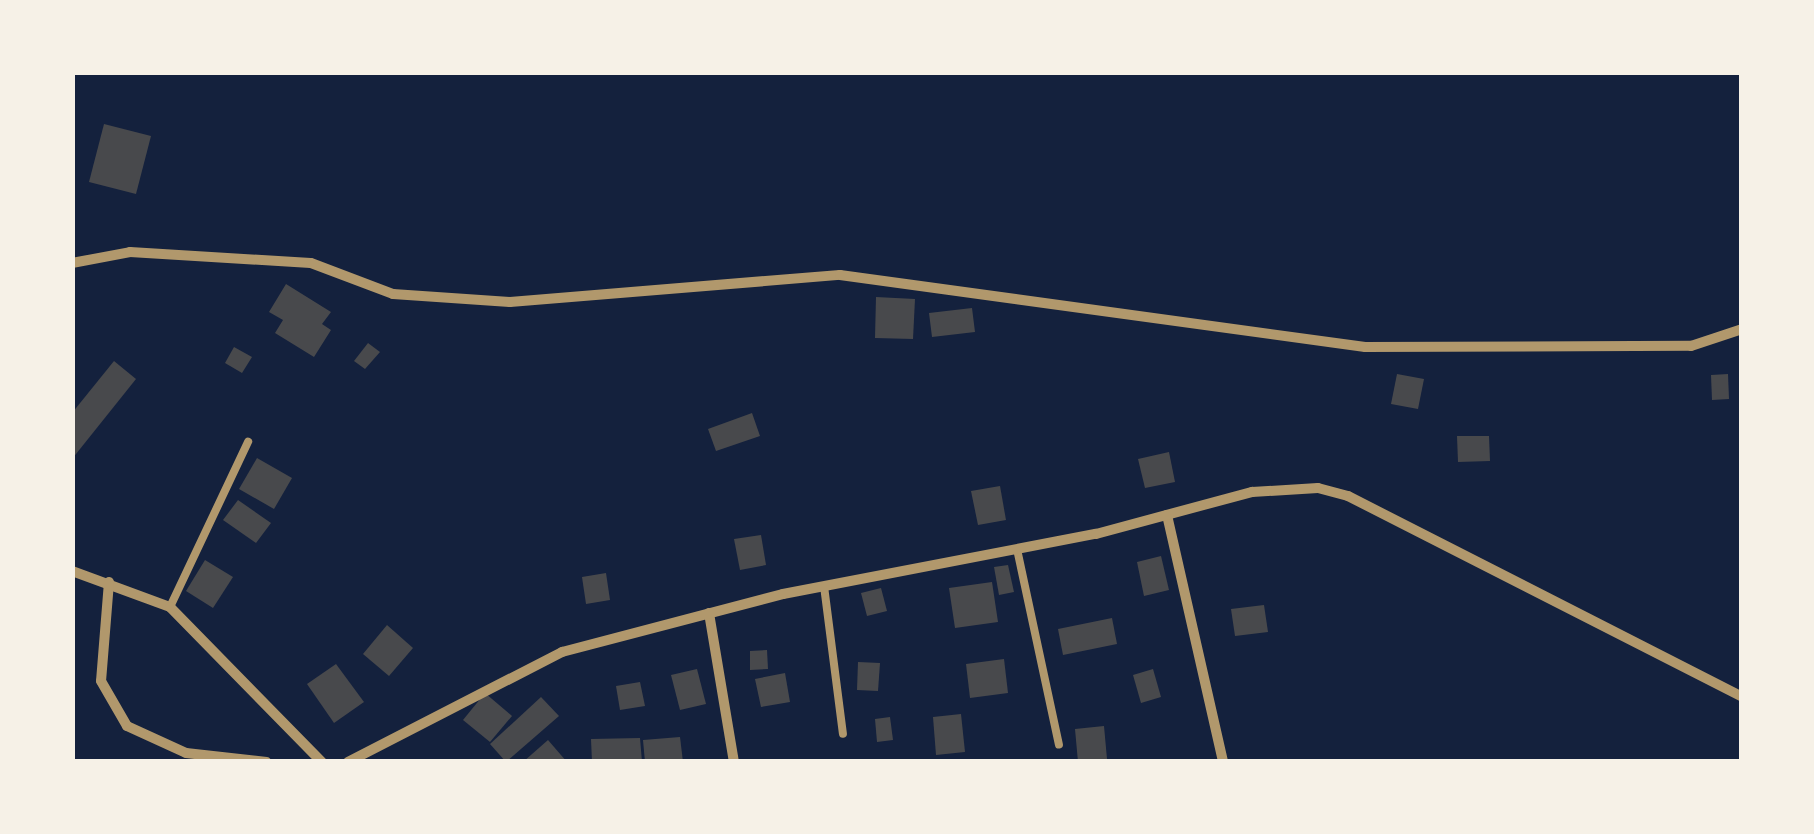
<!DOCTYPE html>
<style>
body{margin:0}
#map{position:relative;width:1814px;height:834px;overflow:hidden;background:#14213d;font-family:Rubik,sans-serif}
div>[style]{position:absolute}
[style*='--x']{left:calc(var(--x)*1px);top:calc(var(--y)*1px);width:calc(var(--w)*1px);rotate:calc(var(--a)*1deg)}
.building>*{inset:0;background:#48494c}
.service>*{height:8px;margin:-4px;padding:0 4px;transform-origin:4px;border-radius:4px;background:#b1986c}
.minor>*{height:10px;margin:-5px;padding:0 5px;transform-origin:5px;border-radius:5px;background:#b1986c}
span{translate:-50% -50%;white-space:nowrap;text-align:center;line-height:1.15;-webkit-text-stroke:10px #f6f1e7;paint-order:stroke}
.frame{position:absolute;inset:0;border:75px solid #f6f1e7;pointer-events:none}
</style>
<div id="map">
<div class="building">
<div style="clip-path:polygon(104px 124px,151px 136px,136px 194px,89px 182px)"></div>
<div style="clip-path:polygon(286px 284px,331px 312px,322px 324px,331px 330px,314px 357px,275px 333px,283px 320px,269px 312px)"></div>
<div style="clip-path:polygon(876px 297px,915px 299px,913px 339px,875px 338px)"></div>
<div style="clip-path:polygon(972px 308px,975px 332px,932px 337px,929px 313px)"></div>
<div style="clip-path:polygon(368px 343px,380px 352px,365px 369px,354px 361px)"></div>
<div style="clip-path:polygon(234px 347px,252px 357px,242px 373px,225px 363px)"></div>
<div style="clip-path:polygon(114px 361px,136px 379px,72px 459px,72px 413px)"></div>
<div style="clip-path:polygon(1397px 374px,1424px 379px,1418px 409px,1391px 404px)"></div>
<div style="clip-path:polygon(1728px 374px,1729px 399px,1712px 400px,1711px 375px)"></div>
<div style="clip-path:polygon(752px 413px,760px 436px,716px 451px,708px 429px)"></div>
<div style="clip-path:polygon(1457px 436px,1489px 436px,1490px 461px,1458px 462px)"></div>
<div style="clip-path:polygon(1169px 452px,1175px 482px,1145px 488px,1138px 459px)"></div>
<div style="clip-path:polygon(257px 458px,292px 478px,274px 509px,239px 489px)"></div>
<div style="clip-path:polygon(1000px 486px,1006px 520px,978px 525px,971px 491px)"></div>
<div style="clip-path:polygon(238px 500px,271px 523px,256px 543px,223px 520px)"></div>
<div style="clip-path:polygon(761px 535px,766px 565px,740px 570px,734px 539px)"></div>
<div style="clip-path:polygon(1161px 556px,1169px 590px,1144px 596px,1137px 562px)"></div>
<div style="clip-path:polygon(205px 560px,233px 577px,213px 608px,186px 591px)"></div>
<div style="clip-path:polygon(1008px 565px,1014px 592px,999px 595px,994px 567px)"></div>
<div style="clip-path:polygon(606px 573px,610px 600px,586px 604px,582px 577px)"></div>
<div style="clip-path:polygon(992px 582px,998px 622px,955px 628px,949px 588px)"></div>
<div style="clip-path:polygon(881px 588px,887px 611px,867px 616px,861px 593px)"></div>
<div style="clip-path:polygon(1264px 605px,1268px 632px,1235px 636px,1231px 609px)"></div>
<div style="clip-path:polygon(1112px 618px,1117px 644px,1063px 655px,1058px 629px)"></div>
<div style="clip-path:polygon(387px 625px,413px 648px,389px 676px,363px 654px)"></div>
<div style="clip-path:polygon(767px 650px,768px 669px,750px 670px,750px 651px)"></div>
<div style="clip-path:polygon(1004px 659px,1008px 693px,970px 698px,966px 664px)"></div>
<div style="clip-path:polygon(858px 662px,880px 663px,878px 691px,857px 690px)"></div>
<div style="clip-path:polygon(336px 664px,364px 702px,334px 723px,307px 684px)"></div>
<div style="clip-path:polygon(697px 669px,706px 704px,680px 710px,671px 675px)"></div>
<div style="clip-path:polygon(1153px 669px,1161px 697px,1141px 703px,1133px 675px)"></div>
<div style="clip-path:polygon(785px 673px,790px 702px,761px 707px,755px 679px)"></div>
<div style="clip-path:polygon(640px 682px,645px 706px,620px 710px,616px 686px)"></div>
<div style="clip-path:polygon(485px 693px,512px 716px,490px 742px,463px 720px)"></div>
<div style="clip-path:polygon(541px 697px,559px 716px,506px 762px,490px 744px)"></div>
<div style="clip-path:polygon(961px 714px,965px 752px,936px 755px,933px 717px)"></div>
<div style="clip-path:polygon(890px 717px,893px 740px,877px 742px,875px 719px)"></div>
<div style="clip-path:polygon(1104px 726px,1107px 759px,1078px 762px,1075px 729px)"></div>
<div style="clip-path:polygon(680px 737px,683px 762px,645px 762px,643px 740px)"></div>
<div style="clip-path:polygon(640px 738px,642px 762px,592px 762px,591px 739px)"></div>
<div style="clip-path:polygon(548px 740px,567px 762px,523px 762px)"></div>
</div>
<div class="service">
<div style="--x:1017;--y:549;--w:200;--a:77.9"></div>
<div style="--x:824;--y:586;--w:149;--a:82.7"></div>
<div style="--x:170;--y:607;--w:183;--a:-64.7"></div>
</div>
<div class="minor">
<div style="--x:72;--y:263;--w:59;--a:-10.7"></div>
<div style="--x:130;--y:252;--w:181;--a:3.5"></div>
<div style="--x:311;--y:263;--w:88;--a:20.7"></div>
<div style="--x:393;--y:294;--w:117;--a:3.9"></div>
<div style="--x:510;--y:302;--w:331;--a:-4.7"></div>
<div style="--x:840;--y:275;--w:530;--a:7.81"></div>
<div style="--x:1365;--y:347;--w:326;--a:-0.2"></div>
<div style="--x:1691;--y:346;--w:54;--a:-18.4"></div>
<div style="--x:1167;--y:515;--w:253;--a:77.2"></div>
<div style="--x:72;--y:571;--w:104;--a:20.2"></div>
<div style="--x:170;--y:607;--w:217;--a:45.6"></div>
<div style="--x:109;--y:582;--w:99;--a:94.6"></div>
<div style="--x:101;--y:681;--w:52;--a:60"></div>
<div style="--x:127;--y:726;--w:65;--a:24.6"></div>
<div style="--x:186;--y:753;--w:81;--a:6.4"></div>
<div style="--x:709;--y:613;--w:151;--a:80.5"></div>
<div style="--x:348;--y:762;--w:241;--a:-27.2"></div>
<div style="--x:562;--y:652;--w:228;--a:-14.7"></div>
<div style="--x:783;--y:594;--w:319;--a:-10.9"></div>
<div style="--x:1096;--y:534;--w:162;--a:-15.1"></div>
<div style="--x:1252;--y:492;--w:66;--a:-3.5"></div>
<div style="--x:1318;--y:488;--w:31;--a:15"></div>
<div style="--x:1348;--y:496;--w:442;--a:27"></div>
</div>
<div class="frame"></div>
</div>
